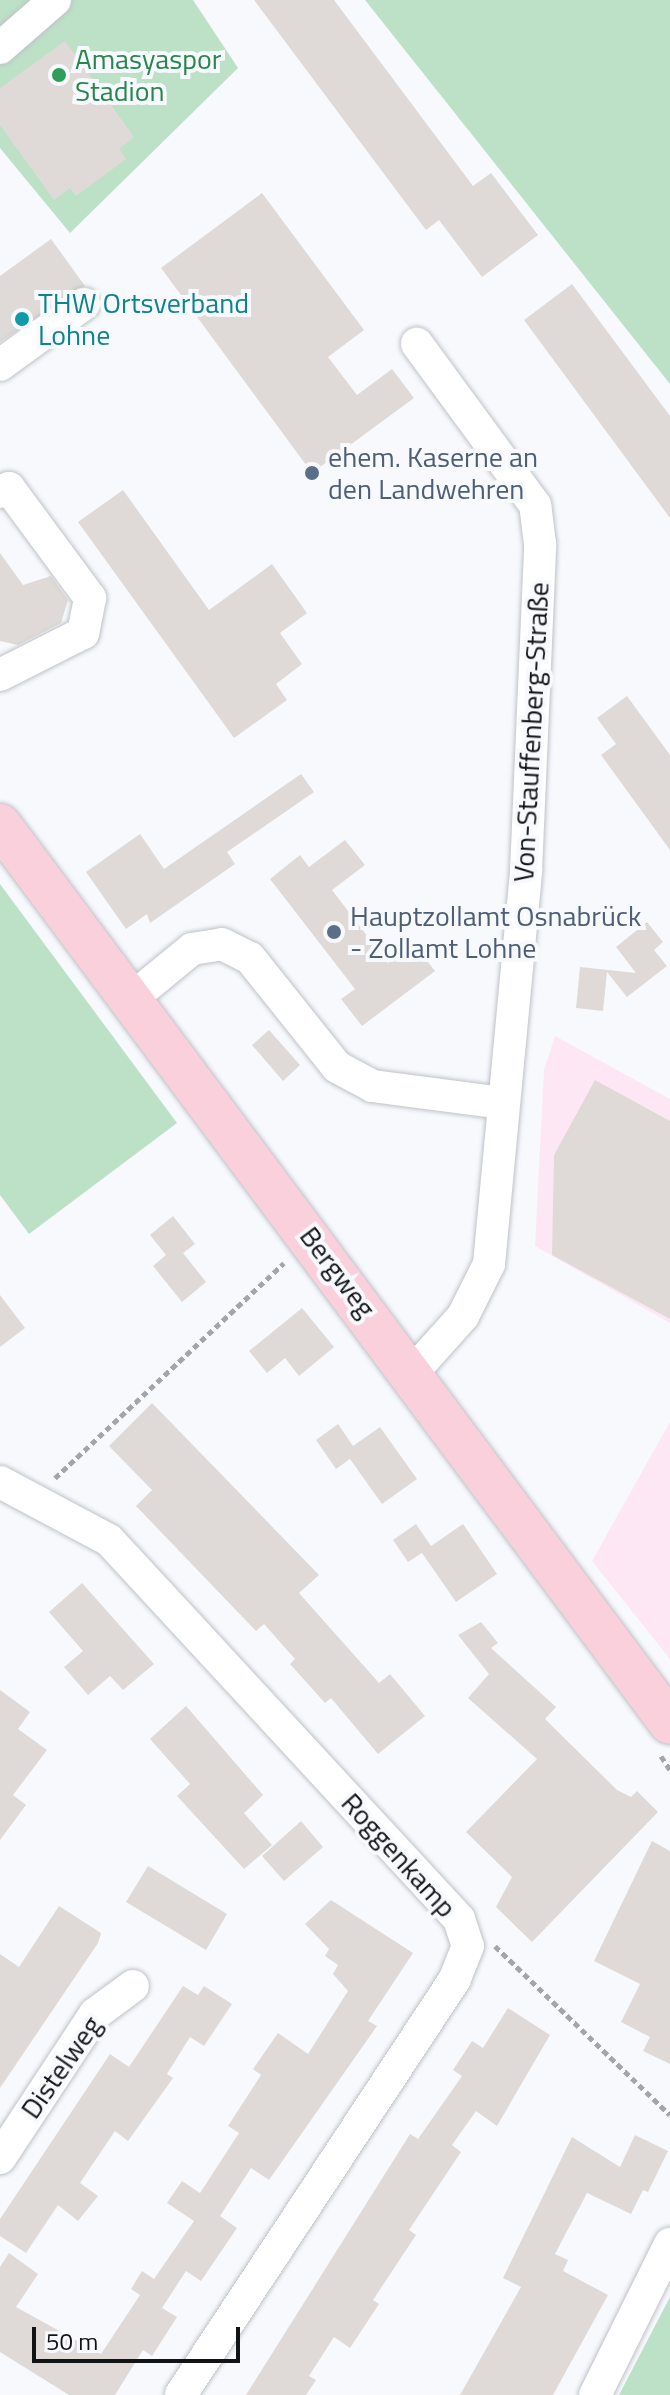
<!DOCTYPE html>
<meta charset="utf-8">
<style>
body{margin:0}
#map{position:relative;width:670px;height:2395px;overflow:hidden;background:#f7f9fd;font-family:"Titillium Web",sans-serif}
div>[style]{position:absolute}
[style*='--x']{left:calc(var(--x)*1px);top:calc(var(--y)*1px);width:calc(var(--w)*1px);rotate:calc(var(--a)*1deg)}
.commercial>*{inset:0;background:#fee7f4}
.green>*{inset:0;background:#bde1c7}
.building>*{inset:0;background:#dfdad7}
.path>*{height:5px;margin-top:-2.5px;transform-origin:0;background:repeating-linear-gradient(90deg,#a3a5a8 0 6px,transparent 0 10px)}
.roads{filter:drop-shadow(0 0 2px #bfc2c6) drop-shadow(0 0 2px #bfc2c6)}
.minor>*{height:32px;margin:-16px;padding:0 16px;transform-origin:16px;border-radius:16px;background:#fff}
.major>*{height:42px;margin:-21px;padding:0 21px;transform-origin:21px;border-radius:21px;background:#fad0dd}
.dots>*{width:22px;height:22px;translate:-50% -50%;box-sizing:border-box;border:4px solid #f7f9fd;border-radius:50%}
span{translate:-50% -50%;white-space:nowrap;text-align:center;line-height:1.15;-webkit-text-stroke:8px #f7f9fd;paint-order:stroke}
.leisure-label{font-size:28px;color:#27864d}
.left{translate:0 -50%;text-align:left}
.culture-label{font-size:28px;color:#0d838f}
.service-label{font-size:28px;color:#4e5e75}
.street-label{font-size:28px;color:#121314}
.scale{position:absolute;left:32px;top:2327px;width:208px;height:36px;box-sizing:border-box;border:4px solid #121314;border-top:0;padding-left:10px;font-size:24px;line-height:28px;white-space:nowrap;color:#121314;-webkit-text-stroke:6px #f7f9fd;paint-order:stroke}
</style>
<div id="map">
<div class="commercial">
<div style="clip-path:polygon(555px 1036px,670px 1099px,670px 1323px,535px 1246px,544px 1070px)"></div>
<div style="clip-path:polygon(670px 1422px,670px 1659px,592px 1561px)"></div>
</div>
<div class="green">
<div style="clip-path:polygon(0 0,193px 0,238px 68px,70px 233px,0 148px)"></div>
<div style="clip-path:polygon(365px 0,670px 0,670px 384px)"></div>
<div style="clip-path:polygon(0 884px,177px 1123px,29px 1234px,0 1195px)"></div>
<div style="clip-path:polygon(670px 2297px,670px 2395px,619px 2395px)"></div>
</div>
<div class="building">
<div style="clip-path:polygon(254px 0,334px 0,473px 186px,491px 173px,538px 235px,482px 277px,439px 220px,426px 230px)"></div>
<div style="clip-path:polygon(65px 41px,134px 137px,119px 149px,126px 159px,76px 196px,70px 188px,54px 200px,0 125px,0 88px)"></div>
<div style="clip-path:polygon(262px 193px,364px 330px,328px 357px,357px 395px,392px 369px,414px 398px,312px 473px,161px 268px)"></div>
<div style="clip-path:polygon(51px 239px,85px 286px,0 342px,0 276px)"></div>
<div style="clip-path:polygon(572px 284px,670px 416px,670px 518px,524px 320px)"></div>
<div style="clip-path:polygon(123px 490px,209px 610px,272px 564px,307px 613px,280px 633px,302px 664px,276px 684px,287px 700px,234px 738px,78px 522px)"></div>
<div style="clip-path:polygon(0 553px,23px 585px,51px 576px,68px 600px,61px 623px,18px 645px,0 641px)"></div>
<div style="clip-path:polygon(627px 696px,670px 755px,670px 850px,601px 755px,616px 744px,597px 718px)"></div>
<div style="clip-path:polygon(301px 774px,314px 792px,227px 852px,235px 864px,150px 923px,147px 914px,126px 929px,86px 872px,140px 834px,164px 869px)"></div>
<div style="clip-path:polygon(345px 840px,365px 865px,332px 890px,388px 963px,413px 943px,435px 971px,362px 1026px,341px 999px,355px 989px,270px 879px,300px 855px,309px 867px)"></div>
<div style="clip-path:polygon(647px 922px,663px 942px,654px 950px,667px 966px,627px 997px,607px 972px,603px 1011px,576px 1008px,580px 967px,636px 973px,616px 947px)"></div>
<div style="clip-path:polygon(269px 1030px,300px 1065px,283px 1081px,252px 1045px)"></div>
<div style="clip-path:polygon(595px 1080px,670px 1121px,670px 1319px,552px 1255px,554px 1155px)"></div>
<div style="clip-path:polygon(173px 1216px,195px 1244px,183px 1253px,206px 1282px,182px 1302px,153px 1266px,166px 1255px,150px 1235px)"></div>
<div style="clip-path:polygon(0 1295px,25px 1328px,0 1347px)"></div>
<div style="clip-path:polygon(302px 1308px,334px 1347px,299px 1376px,285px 1358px,267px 1373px,249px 1351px)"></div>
<div style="clip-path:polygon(152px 1403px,319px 1575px,299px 1593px,379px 1683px,390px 1674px,425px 1716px,378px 1754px,331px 1698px,325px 1703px,290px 1664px,295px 1659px,264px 1624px,256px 1631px,136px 1506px,152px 1490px,109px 1446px)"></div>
<div style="clip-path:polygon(338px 1424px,353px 1446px,380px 1427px,417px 1479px,382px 1504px,350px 1459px,336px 1469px,316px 1440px)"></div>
<div style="clip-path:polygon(416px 1524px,431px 1546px,463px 1524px,497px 1574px,456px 1602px,422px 1553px,408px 1562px,393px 1540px)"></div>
<div style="clip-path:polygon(82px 1583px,154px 1664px,123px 1690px,110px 1676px,88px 1695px,64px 1667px,83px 1651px,49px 1612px)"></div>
<div style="clip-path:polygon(481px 1622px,498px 1643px,491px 1648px,556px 1707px,545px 1719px,617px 1790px,631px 1797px,637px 1791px,658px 1812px,532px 1942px,496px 1907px,512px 1877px,466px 1832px,537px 1759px,468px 1698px,489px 1674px,458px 1635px)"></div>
<div style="clip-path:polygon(0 1690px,30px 1712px,18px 1729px,47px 1750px,13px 1795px,26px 1805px,0 1840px)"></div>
<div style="clip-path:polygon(186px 1706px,263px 1795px,244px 1813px,272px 1845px,244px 1869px,177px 1796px,190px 1784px,150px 1739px)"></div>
<div style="clip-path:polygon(301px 1821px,323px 1847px,284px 1881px,262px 1856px)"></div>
<div style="clip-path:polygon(652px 1841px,670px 1851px,670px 2064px,643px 2051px,650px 2037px,621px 2022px,640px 1984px,594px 1961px)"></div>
<div style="clip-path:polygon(148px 1866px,227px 1914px,206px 1950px,126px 1902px)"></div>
<div style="clip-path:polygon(331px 1900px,413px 1953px,368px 2021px,377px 2026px,269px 2180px,251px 2168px,220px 2216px,237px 2228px,201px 2281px,186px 2271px,162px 2308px,177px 2317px,152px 2356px,143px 2350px,115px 2395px,69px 2395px,0 2352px,0 2267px,9px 2253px,38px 2274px,16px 2307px,101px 2354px,140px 2295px,131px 2289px,142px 2271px,154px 2279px,194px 2221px,167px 2203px,182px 2181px,200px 2193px,239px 2133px,228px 2126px,261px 2075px,253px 2069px,278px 2033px,308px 2054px,348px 1991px,333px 1974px,338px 1965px,325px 1956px,329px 1949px,305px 1924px)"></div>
<div style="clip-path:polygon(59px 1906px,101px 1933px,98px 1943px,0 2088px,0 1954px,19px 1967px)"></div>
<div style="clip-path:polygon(183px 1986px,198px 1995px,204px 1986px,232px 2004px,204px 2046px,190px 2037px,167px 2074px,173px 2078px,128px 2141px,115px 2131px,80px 2183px,98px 2196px,78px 2221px,58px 2205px,26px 2253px,0 2236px,0 2219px,110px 2054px,129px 2067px)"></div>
<div style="clip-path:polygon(508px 2008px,550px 2035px,497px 2126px,476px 2111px,452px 2145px,461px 2152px,409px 2230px,416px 2235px,373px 2300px,379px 2304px,350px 2348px,334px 2337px,309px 2376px,316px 2380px,306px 2395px,246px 2395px,410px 2134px,418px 2139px,462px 2076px,453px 2070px,472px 2041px,483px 2048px)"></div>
<div style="clip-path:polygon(635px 2135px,668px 2151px,648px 2192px,643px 2190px,631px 2214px,587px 2193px,555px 2254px,568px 2260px,563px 2271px,608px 2295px,553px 2395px,460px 2395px,521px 2287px,503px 2278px,572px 2137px,620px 2167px)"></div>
</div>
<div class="path">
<div style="--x:55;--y:1478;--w:314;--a:-43.2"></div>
<div style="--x:661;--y:1756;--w:17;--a:57"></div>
<div style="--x:495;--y:1946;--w:243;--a:44"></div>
</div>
<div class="roads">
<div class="minor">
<div style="--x:0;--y:48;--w:73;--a:-41.1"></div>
<div style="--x:0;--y:365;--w:104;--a:-36"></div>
<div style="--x:0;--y:492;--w:10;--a:-24"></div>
<div style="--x:9;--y:488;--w:137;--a:53.6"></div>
<div style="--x:90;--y:598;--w:36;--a:101"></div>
<div style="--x:83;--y:633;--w:93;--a:153.2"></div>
<div style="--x:131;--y:999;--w:79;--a:-39.3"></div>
<div style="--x:192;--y:949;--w:30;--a:-9"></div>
<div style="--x:222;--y:944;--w:31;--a:27"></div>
<div style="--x:250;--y:958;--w:139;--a:51.4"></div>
<div style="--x:337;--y:1067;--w:40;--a:28"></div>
<div style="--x:372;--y:1086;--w:132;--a:7.4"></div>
<div style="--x:413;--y:1372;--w:75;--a:-48.2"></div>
<div style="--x:463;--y:1316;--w:58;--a:-63.4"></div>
<div style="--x:489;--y:1264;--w:395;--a:-84.6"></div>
<div style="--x:526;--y:871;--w:327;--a:-87.5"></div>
<div style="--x:540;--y:544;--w:39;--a:-97"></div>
<div style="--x:535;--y:505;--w:200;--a:-126.2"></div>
<div style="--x:0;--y:1482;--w:123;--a:28"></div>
<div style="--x:109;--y:1540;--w:516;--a:47.28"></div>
<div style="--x:459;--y:1919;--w:28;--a:72"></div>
<div style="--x:468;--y:1946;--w:35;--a:112"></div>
<div style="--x:455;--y:1979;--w:498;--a:123.4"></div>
<div style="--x:0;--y:2158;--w:173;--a:-56.6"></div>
<div style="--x:95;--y:2014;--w:47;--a:-36.4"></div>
<div style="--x:595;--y:2395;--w:169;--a:-63.6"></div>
</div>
<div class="major">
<div style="--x:0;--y:825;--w:1120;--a:53.27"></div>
</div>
</div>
<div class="dots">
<div style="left:59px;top:75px;background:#2e9e5b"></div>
<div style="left:22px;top:319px;background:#0f9aa8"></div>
<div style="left:312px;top:473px;background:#5c6f8a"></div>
<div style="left:334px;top:932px;background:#5c6f8a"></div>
</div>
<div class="leisure-label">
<span class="left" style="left:75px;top:75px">Amasyaspor<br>Stadion</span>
</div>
<div class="culture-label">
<span class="left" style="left:38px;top:319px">THW Ortsverband<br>Lohne</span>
</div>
<div class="service-label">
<span class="left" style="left:328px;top:473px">ehem. Kaserne an<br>den Landwehren</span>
<span class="left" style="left:350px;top:932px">Hauptzollamt Osnabrück<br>- Zollamt Lohne</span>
</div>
<div class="street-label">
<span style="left:531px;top:732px;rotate:-87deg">Von-Stauffenberg-Straße</span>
<span style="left:338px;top:1272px;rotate:53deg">Bergweg</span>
<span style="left:399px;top:1855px;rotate:48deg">Roggenkamp</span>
<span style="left:61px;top:2067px;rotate:-55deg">Distelweg</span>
</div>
<div class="scale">50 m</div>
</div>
